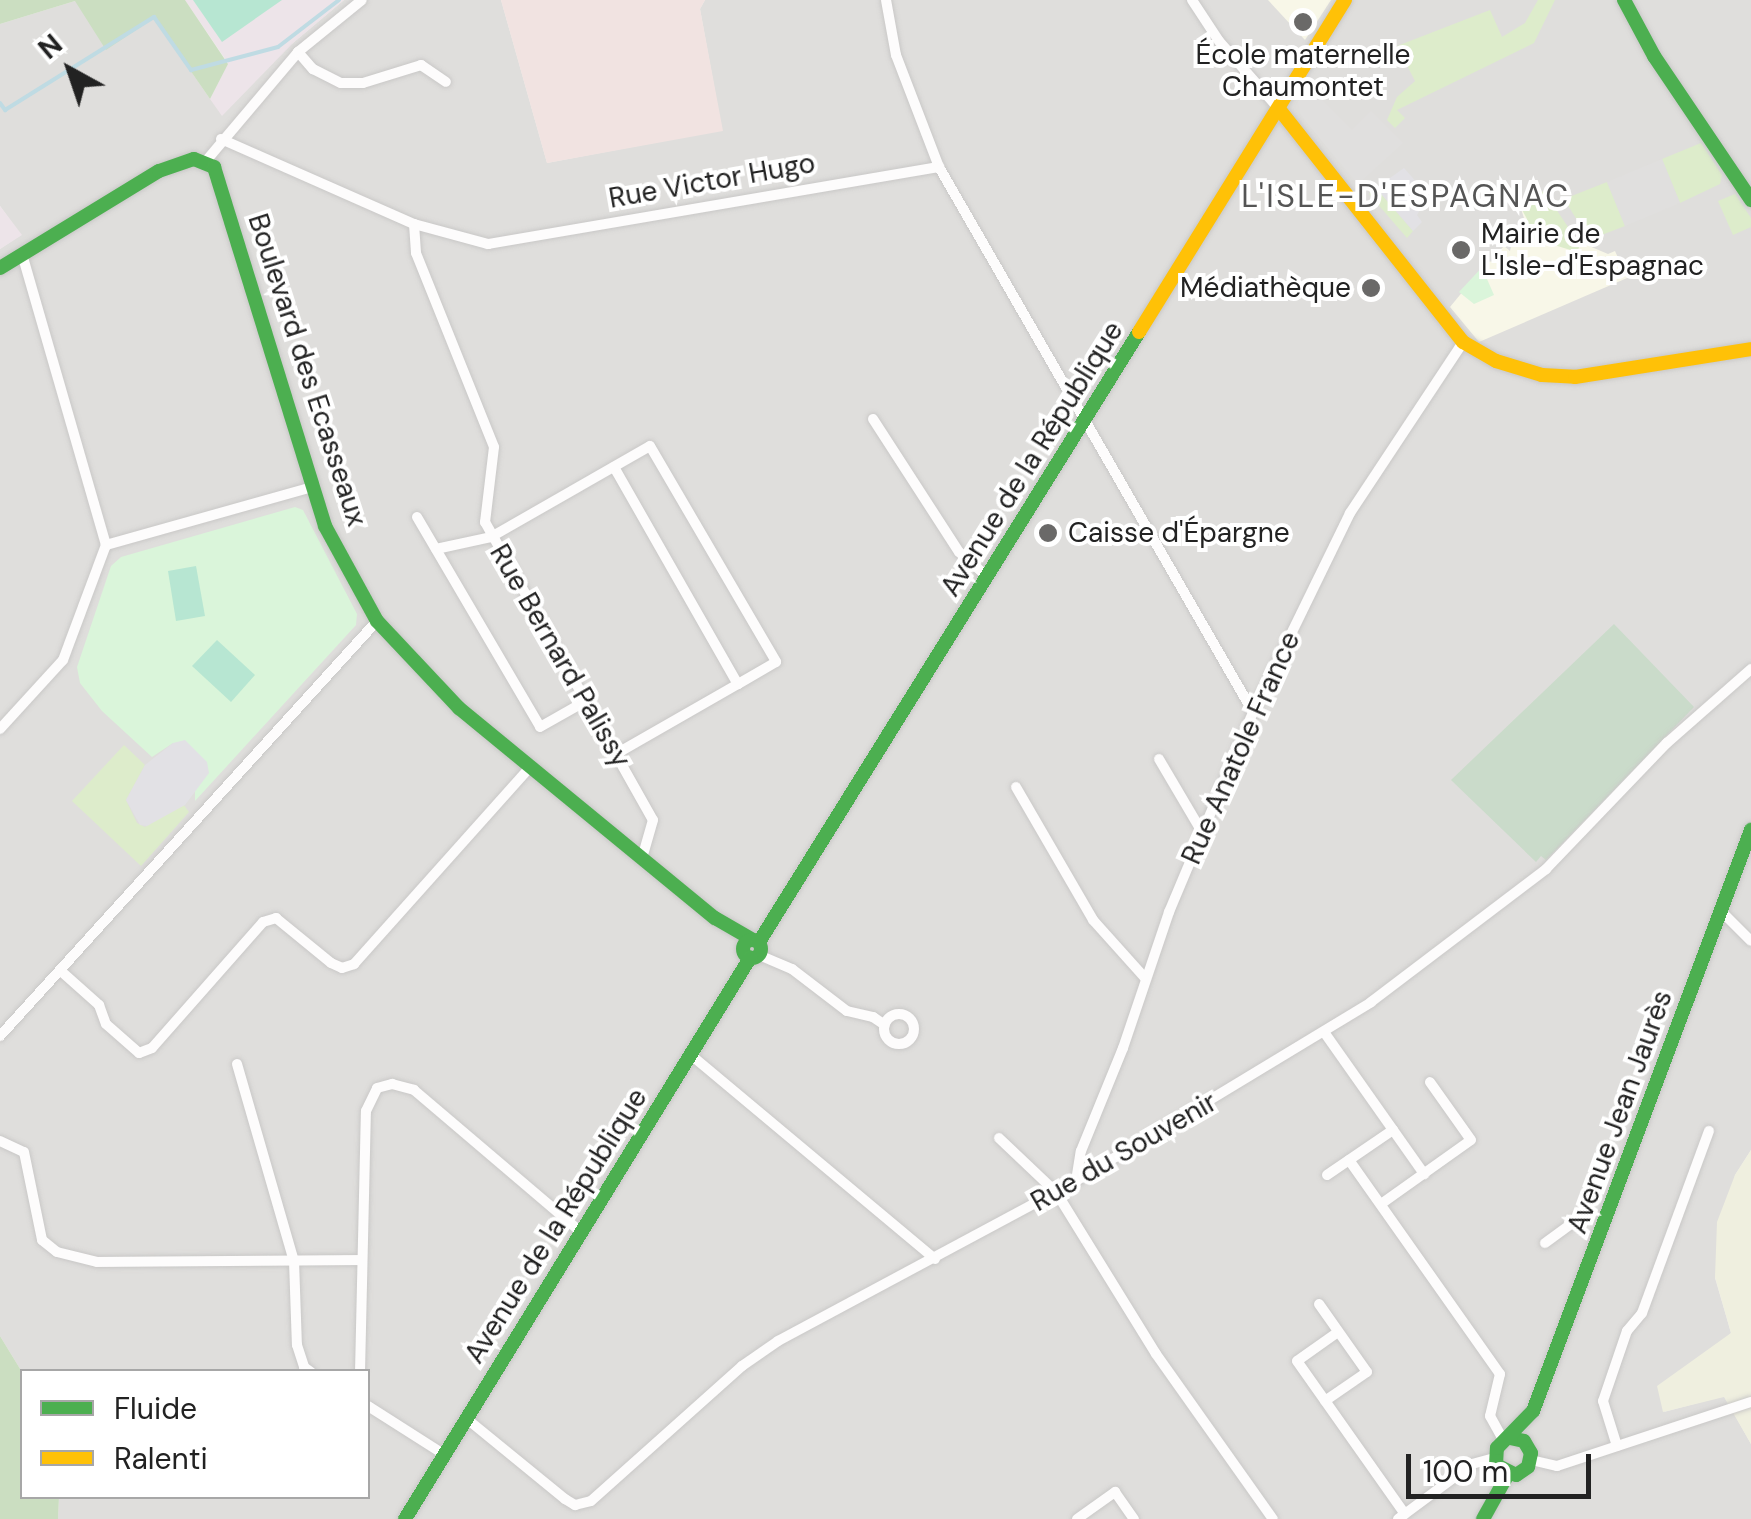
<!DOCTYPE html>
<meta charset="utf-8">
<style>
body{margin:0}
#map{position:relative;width:1751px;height:1519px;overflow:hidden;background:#f0eeeb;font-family:"DM Sans",sans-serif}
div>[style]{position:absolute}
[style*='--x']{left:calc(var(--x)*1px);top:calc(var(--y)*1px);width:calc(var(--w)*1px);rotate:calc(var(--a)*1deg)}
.residential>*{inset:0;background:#dfdedc}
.commercial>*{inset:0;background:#f1e3e1}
.industrial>*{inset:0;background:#ede4e9}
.education>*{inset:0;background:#f8f7e8}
.farmland>*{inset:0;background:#efefdf}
.grass>*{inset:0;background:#ddeccb}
.forest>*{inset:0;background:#cbdec1}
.cemetery>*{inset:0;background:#cadbca}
.park>*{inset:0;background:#daf5da}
.pitch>*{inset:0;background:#b7e6d2}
.parking>*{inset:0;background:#e0dfde}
.plaza>*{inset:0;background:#e2e1e5}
.stream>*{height:4px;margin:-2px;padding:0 2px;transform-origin:2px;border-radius:2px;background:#bfdbe3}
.roads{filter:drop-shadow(0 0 2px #c9c8c7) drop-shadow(0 0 2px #c9c8c7)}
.street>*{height:10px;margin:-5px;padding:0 5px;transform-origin:5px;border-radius:5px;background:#fdfcfc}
.street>.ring{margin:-5px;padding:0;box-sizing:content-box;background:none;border:10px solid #fdfcfc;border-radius:50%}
.fast>*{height:14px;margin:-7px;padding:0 7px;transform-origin:7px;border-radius:7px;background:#4caf50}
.fast>.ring{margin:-7px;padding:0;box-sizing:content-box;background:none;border:14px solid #4caf50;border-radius:50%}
.slow>*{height:14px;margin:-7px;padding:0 7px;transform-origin:7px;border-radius:7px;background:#ffc107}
.dots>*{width:28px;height:28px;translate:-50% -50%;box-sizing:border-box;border:5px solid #fff;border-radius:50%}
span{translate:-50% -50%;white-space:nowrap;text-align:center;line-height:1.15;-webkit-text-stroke:8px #fff;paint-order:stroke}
.poi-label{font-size:28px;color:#222}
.left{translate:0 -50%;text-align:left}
.right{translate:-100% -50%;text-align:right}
.street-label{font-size:28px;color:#222}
.quarter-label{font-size:32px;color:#555;letter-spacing:2.5px}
.legend{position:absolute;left:20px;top:1369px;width:350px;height:130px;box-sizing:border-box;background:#fff;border:2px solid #a7a7a7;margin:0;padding:12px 18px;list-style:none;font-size:30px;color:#222}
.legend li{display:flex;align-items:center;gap:20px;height:50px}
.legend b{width:50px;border:2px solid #a7a7a7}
.north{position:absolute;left:20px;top:20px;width:100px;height:100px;-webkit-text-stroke:8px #fff;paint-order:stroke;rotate:320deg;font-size:28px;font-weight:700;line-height:40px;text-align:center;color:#222}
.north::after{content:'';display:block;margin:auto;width:35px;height:45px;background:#222;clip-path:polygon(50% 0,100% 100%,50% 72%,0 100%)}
.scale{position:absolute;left:1406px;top:1454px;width:185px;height:45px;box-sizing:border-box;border:5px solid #222;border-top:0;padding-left:12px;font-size:30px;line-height:35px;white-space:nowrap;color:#222;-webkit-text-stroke:8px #fff;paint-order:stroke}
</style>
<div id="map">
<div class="residential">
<div style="clip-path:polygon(344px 0,501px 0,547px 163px,722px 130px,700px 9px,705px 0,1751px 0,1751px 1150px,1735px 1175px,1715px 1278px,1731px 1333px,1664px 1412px,1724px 1396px,1751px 1444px,1751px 1519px,58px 1519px,59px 1497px,368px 1496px,368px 1372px,22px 1372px,0 1336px,0 249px,21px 235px,0 206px,0 24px,75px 1px,154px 17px,210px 99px,293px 43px)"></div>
</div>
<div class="commercial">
<div style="clip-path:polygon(501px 0,705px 0,700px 9px,723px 131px,547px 163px)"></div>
</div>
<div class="industrial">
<div style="clip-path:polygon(185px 0,344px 0,293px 43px,222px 116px,210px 99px,228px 63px)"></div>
<div style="clip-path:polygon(0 206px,22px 235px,0 249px)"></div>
</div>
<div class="education">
<div style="clip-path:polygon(1268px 0,1331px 0,1305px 40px)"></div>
<div style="clip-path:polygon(1544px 191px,1575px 240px,1608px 254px,1615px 251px,1625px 273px,1632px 270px,1634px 275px,1479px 342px,1450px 307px,1487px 262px,1495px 261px,1493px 258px,1504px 246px,1510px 251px,1513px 238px,1526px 224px,1520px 206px)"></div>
</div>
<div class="farmland">
<div style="clip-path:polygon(1751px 1150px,1751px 1444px,1724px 1397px,1663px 1412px,1657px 1386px,1731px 1333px,1715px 1277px,1717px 1222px,1735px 1175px)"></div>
</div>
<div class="grass">
<div style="clip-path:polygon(1538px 0,1555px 0,1534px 43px,1397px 110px,1405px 118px,1395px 128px,1387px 120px,1397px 97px,1415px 81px,1397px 46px,1490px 10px,1502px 37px,1525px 23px)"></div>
<div style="clip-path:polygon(1701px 143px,1722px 175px,1720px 184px,1680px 203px,1662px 159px)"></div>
<div style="clip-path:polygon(1607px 182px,1625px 226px,1599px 236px,1585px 233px,1564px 199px)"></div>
<div style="clip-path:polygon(1376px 188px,1413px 231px,1407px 238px,1369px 194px)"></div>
<div style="clip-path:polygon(1544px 191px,1580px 245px,1577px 252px,1518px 234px,1527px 219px,1520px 206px)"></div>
<div style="clip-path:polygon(1735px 194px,1751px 218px,1751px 227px,1733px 235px,1718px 201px)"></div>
<div style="clip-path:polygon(124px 745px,145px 765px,126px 800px,137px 823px,145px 827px,183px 804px,189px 812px,141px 866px,72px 801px)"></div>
</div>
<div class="forest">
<div style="clip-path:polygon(0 0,185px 0,228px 64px,210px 99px,154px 18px,106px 50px,75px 1px,0 24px)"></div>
<div style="clip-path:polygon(0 1336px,22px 1372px,22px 1496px,59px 1497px,58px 1519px,0 1519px)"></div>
</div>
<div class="cemetery">
<div style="clip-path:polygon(1614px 624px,1694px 707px,1546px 860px,1541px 856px,1536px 862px,1451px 780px)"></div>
</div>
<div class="park">
<div style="clip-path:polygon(1487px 262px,1487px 279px,1494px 295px,1474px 304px,1459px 292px)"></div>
<div style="clip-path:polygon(295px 507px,303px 510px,357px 614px,356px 625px,195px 801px,195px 790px,208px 773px,173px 743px,152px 757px,102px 711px,80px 683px,77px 667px,111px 566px,121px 557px)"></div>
</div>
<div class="pitch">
<div style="clip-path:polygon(193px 0,282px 0,222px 42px)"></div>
<div style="clip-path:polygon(196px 566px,205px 616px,176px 621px,168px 571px)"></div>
<div style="clip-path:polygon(217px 640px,255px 675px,231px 702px,192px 666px)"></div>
</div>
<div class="parking">
<div style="clip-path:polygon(1308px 86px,1352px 130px,1371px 111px,1403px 143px,1358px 184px,1301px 116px,1298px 102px)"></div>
<div style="clip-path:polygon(1662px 159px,1680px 203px,1625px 226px,1607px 182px)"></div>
</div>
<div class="plaza">
<div style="clip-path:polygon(1404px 168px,1426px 193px,1440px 180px,1444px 183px,1424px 203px,1417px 215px,1422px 222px,1413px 231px,1376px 188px)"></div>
<div style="clip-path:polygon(185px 740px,207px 762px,209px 773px,185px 805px,147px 826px,140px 825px,126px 800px,145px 765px,173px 743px)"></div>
</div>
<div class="stream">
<div style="--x:0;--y:103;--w:9;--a:54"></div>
<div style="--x:5;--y:110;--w:176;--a:-32"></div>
<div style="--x:154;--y:17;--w:65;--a:55.1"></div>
<div style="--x:191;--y:70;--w:90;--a:-14.8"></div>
<div style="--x:278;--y:47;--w:77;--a:-37.6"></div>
</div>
<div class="roads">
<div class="street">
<div style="--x:886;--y:0;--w:56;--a:79.7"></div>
<div style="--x:896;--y:55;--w:120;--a:69"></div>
<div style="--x:1192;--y:0;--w:49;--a:56.6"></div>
<div style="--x:1219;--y:41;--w:91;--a:48.6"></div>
<div style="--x:298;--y:52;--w:23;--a:49"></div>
<div style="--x:313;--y:69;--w:31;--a:27"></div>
<div style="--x:341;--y:83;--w:22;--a:0"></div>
<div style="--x:363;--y:83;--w:61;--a:-17.2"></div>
<div style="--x:421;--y:65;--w:30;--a:34"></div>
<div style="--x:221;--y:139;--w:211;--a:23.8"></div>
<div style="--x:414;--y:224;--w:77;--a:15.1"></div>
<div style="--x:488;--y:244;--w:458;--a:-9.7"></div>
<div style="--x:939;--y:167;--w:629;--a:60.05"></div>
<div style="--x:206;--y:161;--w:143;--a:-49.8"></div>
<div style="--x:298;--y:52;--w:82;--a:-39.1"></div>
<div style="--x:414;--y:224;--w:29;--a:86"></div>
<div style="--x:416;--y:253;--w:209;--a:68.1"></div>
<div style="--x:494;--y:447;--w:76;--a:96.8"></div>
<div style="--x:485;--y:522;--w:342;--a:60.6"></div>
<div style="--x:653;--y:820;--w:40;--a:106"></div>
<div style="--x:22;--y:254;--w:303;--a:73.9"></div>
<div style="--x:873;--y:419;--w:158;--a:57.1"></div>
<div style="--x:959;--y:552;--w:38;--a:41"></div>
<div style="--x:614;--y:467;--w:250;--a:60.3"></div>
<div style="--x:738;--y:684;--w:141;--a:150.2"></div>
<div style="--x:417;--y:517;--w:243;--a:59.6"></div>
<div style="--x:540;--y:727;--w:53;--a:-29.5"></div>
<div style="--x:436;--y:549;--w:56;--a:-12.3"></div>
<div style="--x:491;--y:537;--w:183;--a:-29.8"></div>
<div style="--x:650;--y:446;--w:250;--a:59.7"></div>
<div style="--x:776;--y:662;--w:44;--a:149.9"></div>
<div style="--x:0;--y:729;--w:93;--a:-47.6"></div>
<div style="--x:63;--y:660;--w:123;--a:-69.5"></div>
<div style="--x:106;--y:545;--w:214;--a:-15.7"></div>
<div style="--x:1159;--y:759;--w:85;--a:59.5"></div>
<div style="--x:1016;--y:787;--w:154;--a:59.9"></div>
<div style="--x:1093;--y:920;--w:78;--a:48.1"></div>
<div style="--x:1721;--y:911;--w:42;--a:45"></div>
<div style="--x:759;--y:955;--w:36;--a:23"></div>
<div style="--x:792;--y:969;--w:69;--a:37.4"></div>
<div style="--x:847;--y:1011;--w:27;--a:13"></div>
<div style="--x:873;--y:1017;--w:14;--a:34"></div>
<div style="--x:62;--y:972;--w:50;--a:41.7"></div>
<div style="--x:99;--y:1005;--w:20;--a:70"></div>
<div style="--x:106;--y:1024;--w:44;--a:41.3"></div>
<div style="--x:139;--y:1053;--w:14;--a:-21"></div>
<div style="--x:152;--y:1048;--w:168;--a:-48.6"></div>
<div style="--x:263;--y:922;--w:14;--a:-17"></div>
<div style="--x:276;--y:918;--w:71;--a:39.3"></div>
<div style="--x:331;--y:963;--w:12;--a:24"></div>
<div style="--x:342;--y:968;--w:13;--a:-18"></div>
<div style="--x:354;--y:964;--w:263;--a:-48.2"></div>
<div class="ring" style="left:884px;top:1014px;width:20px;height:20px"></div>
<div style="--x:1324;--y:1032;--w:174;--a:54.8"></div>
<div style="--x:0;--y:1036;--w:561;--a:-47.75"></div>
<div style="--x:691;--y:1055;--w:318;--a:39.9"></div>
<div style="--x:237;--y:1064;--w:205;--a:73.9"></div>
<div style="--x:294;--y:1261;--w:84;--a:88"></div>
<div style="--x:297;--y:1345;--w:23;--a:72"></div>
<div style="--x:304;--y:1367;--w:9;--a:36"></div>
<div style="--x:999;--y:1138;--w:79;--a:43.5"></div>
<div style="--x:1056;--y:1192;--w:190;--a:58.3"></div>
<div style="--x:1156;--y:1354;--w:202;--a:54.7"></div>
<div style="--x:0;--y:1141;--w:26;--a:25"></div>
<div style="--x:24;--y:1152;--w:90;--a:78.4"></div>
<div style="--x:42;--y:1240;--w:19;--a:39"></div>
<div style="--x:57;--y:1252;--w:41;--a:14"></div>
<div style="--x:97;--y:1262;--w:264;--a:-0.4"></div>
<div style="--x:1349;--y:1160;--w:262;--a:54.8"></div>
<div style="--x:1500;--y:1374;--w:43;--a:103.4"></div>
<div style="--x:1490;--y:1416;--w:29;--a:61"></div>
<div style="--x:1327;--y:1175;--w:80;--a:-34.3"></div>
<div style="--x:1076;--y:1181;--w:30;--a:-81"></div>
<div style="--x:1081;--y:1151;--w:111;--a:-67.8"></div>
<div style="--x:1123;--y:1048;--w:144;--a:-71.3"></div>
<div style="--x:1169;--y:912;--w:217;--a:-67.2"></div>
<div style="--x:1253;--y:712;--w:221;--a:-64"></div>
<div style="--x:1350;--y:513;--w:205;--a:-56.5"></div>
<div style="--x:1381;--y:1204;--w:110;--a:-35.4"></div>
<div style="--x:1471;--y:1140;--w:71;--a:-125.3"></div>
<div style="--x:1545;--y:1243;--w:51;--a:-36.2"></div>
<div style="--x:1319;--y:1304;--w:83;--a:54.8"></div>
<div style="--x:1367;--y:1372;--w:51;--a:145.4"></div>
<div style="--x:1338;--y:1332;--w:50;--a:144.7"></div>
<div style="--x:1297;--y:1361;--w:187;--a:54.8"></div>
<div style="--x:360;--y:1372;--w:261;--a:-88.7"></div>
<div style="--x:366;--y:1111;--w:25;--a:-64"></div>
<div style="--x:377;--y:1088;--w:16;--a:-15"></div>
<div style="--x:392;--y:1084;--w:23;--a:15"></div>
<div style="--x:414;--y:1090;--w:219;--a:40.4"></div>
<div style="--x:368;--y:1406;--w:91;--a:32.5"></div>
<div style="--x:467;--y:1419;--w:127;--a:39.2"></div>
<div style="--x:565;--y:1499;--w:12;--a:31"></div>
<div style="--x:575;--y:1505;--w:16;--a:-14"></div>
<div style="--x:591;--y:1501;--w:203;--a:-41.8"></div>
<div style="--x:742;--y:1366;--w:44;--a:-34.8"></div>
<div style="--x:778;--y:1341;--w:338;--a:-28.2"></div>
<div style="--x:1076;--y:1181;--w:345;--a:-31.2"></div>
<div style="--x:1371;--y:1002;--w:220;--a:-37.2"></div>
<div style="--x:1546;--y:869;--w:175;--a:-46.2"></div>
<div style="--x:1667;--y:743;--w:112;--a:-41.4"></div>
<div style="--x:1617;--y:1446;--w:47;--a:-107.3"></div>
<div style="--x:1603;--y:1401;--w:74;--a:-71.1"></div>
<div style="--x:1627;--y:1331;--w:23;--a:-50"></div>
<div style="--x:1642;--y:1313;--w:194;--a:-69.8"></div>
<div style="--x:1531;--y:1460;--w:27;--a:13"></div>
<div style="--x:1557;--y:1466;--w:204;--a:-18.3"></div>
<div style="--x:1077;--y:1519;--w:47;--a:-35.4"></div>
<div style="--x:1115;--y:1492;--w:33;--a:55"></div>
<div style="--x:1398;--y:1519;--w:92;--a:-36.6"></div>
<div style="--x:1472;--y:1464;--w:24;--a:-15"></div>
</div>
<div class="fast">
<div style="--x:1624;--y:0;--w:64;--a:61.8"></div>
<div style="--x:1654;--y:56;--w:174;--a:56"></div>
<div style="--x:0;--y:268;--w:186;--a:-31.4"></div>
<div style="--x:159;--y:171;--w:37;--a:-19"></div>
<div style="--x:194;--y:159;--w:22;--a:22"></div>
<div style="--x:214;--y:167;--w:376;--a:72.8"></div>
<div style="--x:325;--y:526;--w:108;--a:61.3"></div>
<div style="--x:377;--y:621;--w:120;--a:46.7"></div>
<div style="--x:459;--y:708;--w:331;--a:39.4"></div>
<div style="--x:715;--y:918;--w:44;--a:30.1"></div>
<div class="ring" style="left:743px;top:940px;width:4px;height:4px"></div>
<div style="--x:759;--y:942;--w:719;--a:-58.08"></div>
<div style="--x:1510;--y:1438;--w:14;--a:12"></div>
<div style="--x:1524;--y:1441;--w:14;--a:60"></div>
<div style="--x:1531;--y:1453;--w:14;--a:102"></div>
<div style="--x:1528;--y:1467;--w:14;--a:146"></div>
<div style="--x:1516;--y:1475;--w:22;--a:-153"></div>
<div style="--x:1496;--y:1465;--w:17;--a:-87"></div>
<div style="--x:1497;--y:1448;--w:52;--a:-45.8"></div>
<div style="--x:1533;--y:1411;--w:621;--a:-69.43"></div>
<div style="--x:405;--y:1519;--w:659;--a:-58.41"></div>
<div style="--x:1483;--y:1519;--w:51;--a:-60.9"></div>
</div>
<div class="slow">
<div style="--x:1279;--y:109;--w:297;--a:51.7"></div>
<div style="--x:1463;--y:342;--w:38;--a:30"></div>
<div style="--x:1496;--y:361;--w:48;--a:16.9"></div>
<div style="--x:1542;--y:375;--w:33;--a:3"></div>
<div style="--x:1575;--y:377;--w:178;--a:-9"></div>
<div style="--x:1139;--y:332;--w:391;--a:-58.2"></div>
</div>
</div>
<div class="dots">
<div style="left:1303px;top:22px;background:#6a6968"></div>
<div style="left:1461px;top:250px;background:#6a6968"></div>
<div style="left:1371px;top:288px;background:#6a6968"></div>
<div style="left:1048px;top:533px;background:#6a6968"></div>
</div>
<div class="poi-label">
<span style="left:1303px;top:71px">École maternelle<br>Chaumontet</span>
<span class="left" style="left:1481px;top:250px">Mairie de<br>L'Isle-d'Espagnac</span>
<span class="right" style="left:1351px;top:288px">Médiathèque</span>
<span class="left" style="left:1068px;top:533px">Caisse d'Épargne</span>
</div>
<div class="street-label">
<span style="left:712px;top:181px;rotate:-10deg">Rue Victor Hugo</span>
<span style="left:307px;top:370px;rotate:72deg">Boulevard des Ecasseaux</span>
<span style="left:1032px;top:459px;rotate:-58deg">Avenue de la République</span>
<span style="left:560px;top:656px;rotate:60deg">Rue Bernard Palissy</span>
<span style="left:1241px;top:748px;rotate:-66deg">Rue Anatole France</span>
<span style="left:1620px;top:1112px;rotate:-70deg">Avenue Jean Jaurès</span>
<span style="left:1124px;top:1152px;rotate:-30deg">Rue du Souvenir</span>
<span style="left:556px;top:1226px;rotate:-58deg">Avenue de la République</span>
</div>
<div class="quarter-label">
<span style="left:1406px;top:196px">L'ISLE-D'ESPAGNAC</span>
</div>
<ul class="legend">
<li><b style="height:12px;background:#4caf50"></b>Fluide</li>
<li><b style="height:12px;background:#ffc107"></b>Ralenti</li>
</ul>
<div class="north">N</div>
<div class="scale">100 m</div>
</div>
